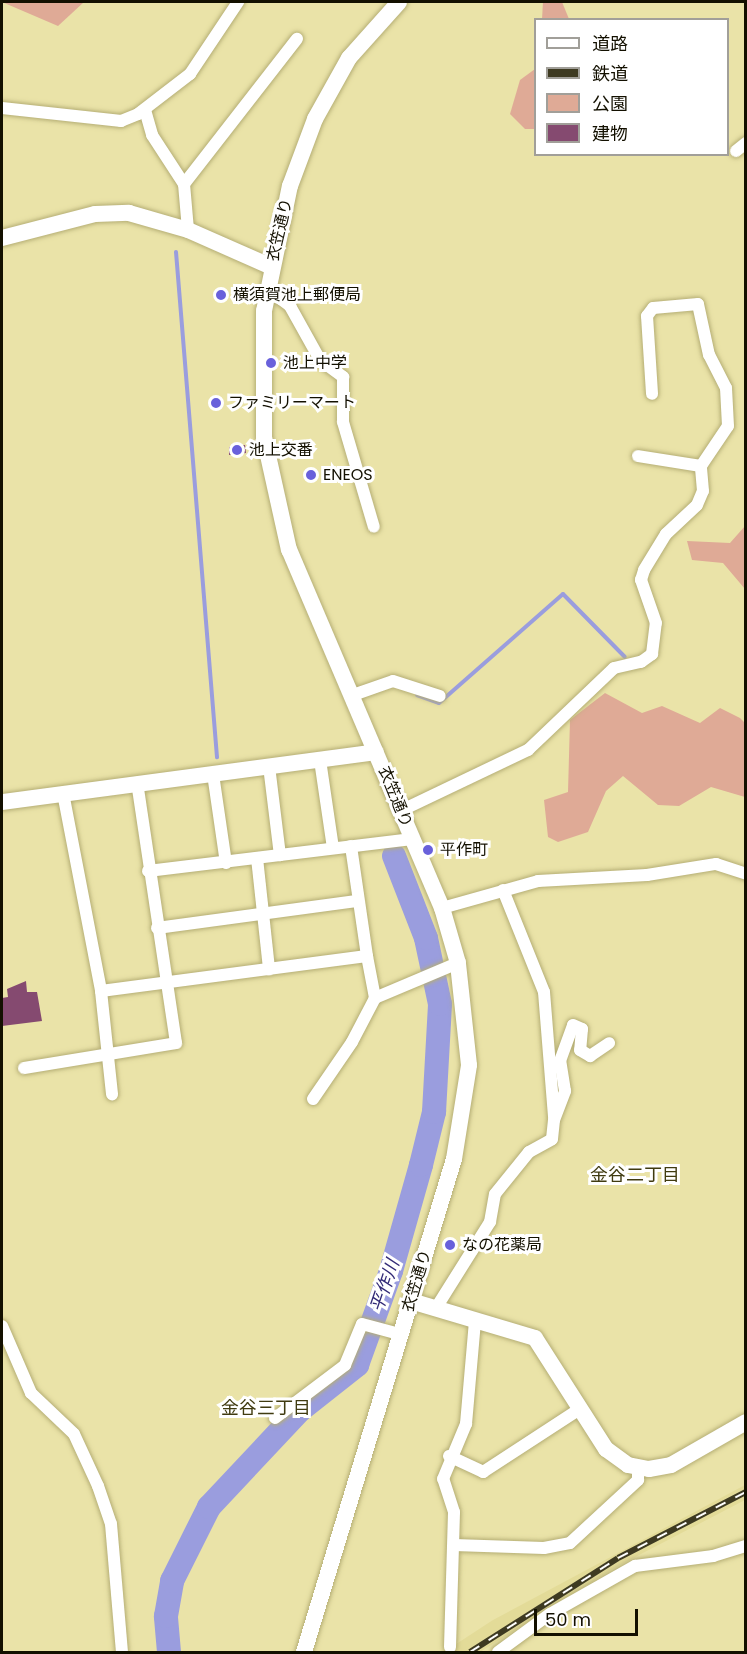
<!DOCTYPE html>
<meta charset="utf-8">
<style>
body{margin:0}
#map{position:relative;width:747px;height:1654px;overflow:hidden;background:#eae3a8;font-family:Poppins,"Noto Sans JP",sans-serif}
div>[style]{position:absolute}
[style*='--x']{left:calc(var(--x)*1px);top:calc(var(--y)*1px);width:calc(var(--w)*1px);rotate:calc(var(--a)*1deg)}
.built>*{inset:0;background:#e3db98}
.green>*{inset:0;background:#dfaa96}
.stream>*{height:4px;margin:-2px;padding:0 2px;transform-origin:2px;border-radius:2px;background:#9a9dde}
.river>*{height:24px;margin:-12px;padding:0 12px;transform-origin:12px;border-radius:12px;background:#9a9dde}
.building>*{inset:0;background:#854a70}
.roads{filter:drop-shadow(0 0 2px #b5ae75) drop-shadow(0 0 2px #b5ae75)}
.street>*{height:12px;margin:-6px;padding:0 6px;transform-origin:6px;border-radius:6px;background:#fff}
.secondary>*{height:16px;margin:-8px;padding:0 8px;transform-origin:8px;border-radius:8px;background:#fff}
.rail>*{height:6px;margin-top:-3px;transform-origin:0;background:repeating-linear-gradient(90deg,#fff 0 11px,#3e3a21 0 22px);box-sizing:border-box;border-block:2px solid #3e3a21}
.dots>*{width:16px;height:16px;translate:-50% -50%;box-sizing:border-box;border:3px solid #fff;border-radius:50%}
span{translate:-50% -50%;white-space:nowrap;text-align:center;line-height:1.15;-webkit-text-stroke:6px #fff;paint-order:stroke}
.street-label{font-size:16px;color:#131000}
.poi-label{font-size:16px;color:#131000}
.left{translate:0 -50%;text-align:left}
.neighbourhood-label{font-size:18px;color:#403b10}
.water-label{font-size:18px;color:#332b77;font-style:italic}
.frame{position:absolute;inset:0;border:3px solid #131000;pointer-events:none}
.legend{position:absolute;left:534px;top:18px;width:195px;height:138px;box-sizing:border-box;background:#fff;border:2px solid #a19f99;margin:0;padding:8px 10px;list-style:none;font-size:18px;color:#131000}
.legend li{display:flex;align-items:center;gap:12px;height:30px}
.legend b{width:30px;border:2px solid #a19f99}
.scale{position:absolute;left:534px;top:1609px;width:104px;height:27px;box-sizing:border-box;border:3px solid #131000;border-top:0;padding-left:8px;font-size:18px;line-height:21px;white-space:nowrap;color:#131000;-webkit-text-stroke:4px #fff;paint-order:stroke}
</style>
<div id="map">
<div class="built">
<div style="clip-path:polygon(745px 1485px,745px 1500px,614px 1568px,480px 1652px,444px 1652px,493px 1620px)"></div>
</div>
<div class="green">
<div style="clip-path:polygon(2px 2px,84px 2px,58px 26px)"></div>
<div style="clip-path:polygon(543px 2px,562px 2px,569px 19px,542px 19px)"></div>
<div style="clip-path:polygon(535px 69px,535px 129px,525px 129px,510px 114px,520px 80px)"></div>
<div style="clip-path:polygon(745px 526px,746px 589px,745px 589px,723px 563px,692px 560px,687px 541px,730px 543px)"></div>
<div style="clip-path:polygon(605px 693px,642px 713px,662px 706px,700px 723px,720px 708px,740px 718px,745px 723px,745px 797px,711px 787px,679px 806px,658px 805px,623px 776px,606px 791px,588px 832px,558px 842px,548px 837px,544px 800px,568px 792px,570px 720px)"></div>
</div>
<div class="stream">
<div style="--x:176;--y:252;--w:507;--a:85.36"></div>
<div style="--x:417;--y:695;--w:23;--a:20"></div>
<div style="--x:439;--y:703;--w:165;--a:-41.3"></div>
<div style="--x:563;--y:594;--w:88;--a:45.5"></div>
</div>
<div class="river">
<div style="--x:169;--y:1652;--w:36;--a:-95"></div>
<div style="--x:166;--y:1616;--w:36;--a:-80"></div>
<div style="--x:172;--y:1581;--w:83;--a:-63.4"></div>
<div style="--x:209;--y:1507;--w:133;--a:-46.8"></div>
<div style="--x:300;--y:1410;--w:73;--a:-38.3"></div>
<div style="--x:357;--y:1365;--w:100;--a:-70.1"></div>
<div style="--x:391;--y:1271;--w:110;--a:-74.2"></div>
<div style="--x:421;--y:1165;--w:55;--a:-76.2"></div>
<div style="--x:434;--y:1112;--w:108;--a:-86.8"></div>
<div style="--x:440;--y:1004;--w:67;--a:-102"></div>
<div style="--x:426;--y:938;--w:88;--a:-111.3"></div>
</div>
<div class="building">
<div style="clip-path:polygon(245px 445px,246px 453px,229px 455px,229px 447px)"></div>
<div style="clip-path:polygon(26px 981px,27px 992px,37px 992px,42px 1021px,2px 1026px,2px 998px,8px 997px,7px 989px)"></div>
</div>
<div class="roads">
<div class="street">
<div style="--x:2;--y:108;--w:120;--a:6.2"></div>
<div style="--x:121;--y:121;--w:18;--a:-22"></div>
<div style="--x:138;--y:114;--w:66;--a:-37.6"></div>
<div style="--x:190;--y:74;--w:87;--a:-56.3"></div>
<div style="--x:145;--y:110;--w:26;--a:74"></div>
<div style="--x:152;--y:135;--w:59;--a:56.9"></div>
<div style="--x:184;--y:184;--w:46;--a:85"></div>
<div style="--x:736;--y:151;--w:13;--a:-39"></div>
<div style="--x:184;--y:184;--w:184;--a:-52.1"></div>
<div style="--x:267;--y:289;--w:29;--a:36"></div>
<div style="--x:290;--y:306;--w:62;--a:60.9"></div>
<div style="--x:320;--y:360;--w:29;--a:36"></div>
<div style="--x:343;--y:377;--w:45;--a:90"></div>
<div style="--x:343;--y:422;--w:109;--a:73.6"></div>
<div style="--x:638;--y:456;--w:64;--a:9"></div>
<div style="--x:353;--y:695;--w:42;--a:-19.3"></div>
<div style="--x:393;--y:681;--w:49;--a:17.7"></div>
<div style="--x:320;--y:760;--w:89;--a:81.6"></div>
<div style="--x:269;--y:766;--w:90;--a:83"></div>
<div style="--x:213;--y:774;--w:90;--a:81.7"></div>
<div style="--x:63;--y:793;--w:202;--a:79.1"></div>
<div style="--x:101;--y:991;--w:104;--a:83.9"></div>
<div style="--x:400;--y:811;--w:142;--a:-25.5"></div>
<div style="--x:528;--y:750;--w:119;--a:-43.6"></div>
<div style="--x:614;--y:668;--w:28;--a:-13"></div>
<div style="--x:641;--y:662;--w:14;--a:-36"></div>
<div style="--x:652;--y:654;--w:31;--a:-83"></div>
<div style="--x:656;--y:623;--w:46;--a:-109.2"></div>
<div style="--x:641;--y:580;--w:10;--a:-73"></div>
<div style="--x:644;--y:570;--w:42;--a:-58.6"></div>
<div style="--x:666;--y:534;--w:42;--a:-43.1"></div>
<div style="--x:697;--y:505;--w:15;--a:-67"></div>
<div style="--x:703;--y:491;--w:25;--a:-95"></div>
<div style="--x:701;--y:466;--w:48;--a:-56"></div>
<div style="--x:728;--y:426;--w:38;--a:-93"></div>
<div style="--x:726;--y:388;--w:37;--a:-117"></div>
<div style="--x:709;--y:355;--w:52;--a:-102.2"></div>
<div style="--x:698;--y:304;--w:45;--a:174.9"></div>
<div style="--x:653;--y:308;--w:10;--a:127"></div>
<div style="--x:647;--y:316;--w:78;--a:86.3"></div>
<div style="--x:257;--y:858;--w:112;--a:83.8"></div>
<div style="--x:148;--y:871;--w:266;--a:-6.9"></div>
<div style="--x:503;--y:890;--w:110;--a:68.1"></div>
<div style="--x:544;--y:992;--w:125;--a:85.4"></div>
<div style="--x:442;--y:908;--w:100;--a:-15.7"></div>
<div style="--x:538;--y:881;--w:109;--a:-3.2"></div>
<div style="--x:647;--y:875;--w:70;--a:-9.1"></div>
<div style="--x:716;--y:864;--w:32;--a:18"></div>
<div style="--x:157;--y:928;--w:203;--a:-7.7"></div>
<div style="--x:367;--y:956;--w:43;--a:79.2"></div>
<div style="--x:101;--y:991;--w:268;--a:-7.5"></div>
<div style="--x:367;--y:956;--w:111;--a:-98.3"></div>
<div style="--x:24;--y:1068;--w:154;--a:-9.3"></div>
<div style="--x:176;--y:1043;--w:263;--a:-98.5"></div>
<div style="--x:313;--y:1099;--w:69;--a:-55.6"></div>
<div style="--x:352;--y:1042;--w:50;--a:-62.4"></div>
<div style="--x:375;--y:998;--w:90;--a:-22.9"></div>
<div style="--x:436;--y:1308;--w:102;--a:-57.9"></div>
<div style="--x:490;--y:1222;--w:28;--a:-80"></div>
<div style="--x:495;--y:1194;--w:54;--a:-51"></div>
<div style="--x:529;--y:1152;--w:26;--a:-29"></div>
<div style="--x:552;--y:1139;--w:19;--a:-84"></div>
<div style="--x:554;--y:1120;--w:31;--a:-69"></div>
<div style="--x:565;--y:1091;--w:30;--a:-99"></div>
<div style="--x:560;--y:1061;--w:38;--a:-70"></div>
<div style="--x:573;--y:1025;--w:10;--a:24"></div>
<div style="--x:582;--y:1029;--w:21;--a:95"></div>
<div style="--x:580;--y:1050;--w:12;--a:31"></div>
<div style="--x:590;--y:1056;--w:23;--a:-34"></div>
<div style="--x:2;--y:1326;--w:73;--a:66.6"></div>
<div style="--x:31;--y:1393;--w:59;--a:43.6"></div>
<div style="--x:74;--y:1434;--w:57;--a:65.2"></div>
<div style="--x:98;--y:1486;--w:40;--a:71.1"></div>
<div style="--x:111;--y:1524;--w:128;--a:85.1"></div>
<div style="--x:275;--y:1418;--w:88;--a:-37.1"></div>
<div style="--x:345;--y:1365;--w:44;--a:-67.5"></div>
<div style="--x:362;--y:1324;--w:39;--a:15"></div>
<div style="--x:449;--y:1456;--w:38;--a:25"></div>
<div style="--x:483;--y:1472;--w:117;--a:-33.1"></div>
<div style="--x:454;--y:1545;--w:90;--a:1.9"></div>
<div style="--x:544;--y:1548;--w:26;--a:-11"></div>
<div style="--x:570;--y:1543;--w:93;--a:-42.8"></div>
<div style="--x:638;--y:1480;--w:13;--a:-90"></div>
<div style="--x:450;--y:1647;--w:135;--a:-88.3"></div>
<div style="--x:454;--y:1512;--w:35;--a:-108"></div>
<div style="--x:443;--y:1479;--w:60;--a:-67.3"></div>
<div style="--x:466;--y:1424;--w:103;--a:-85"></div>
<div style="--x:498;--y:1652;--w:64;--a:-36.2"></div>
<div style="--x:550;--y:1614;--w:98;--a:-29.5"></div>
<div style="--x:635;--y:1566;--w:79;--a:-7.3"></div>
<div style="--x:713;--y:1556;--w:34;--a:-17"></div>
</div>
<div class="secondary">
<div style="--x:2;--y:238;--w:96;--a:-14.5"></div>
<div style="--x:95;--y:214;--w:34;--a:-2"></div>
<div style="--x:129;--y:213;--w:61;--a:16.1"></div>
<div style="--x:188;--y:230;--w:92;--a:23.8"></div>
<div style="--x:2;--y:802;--w:377;--a:-7.6"></div>
<div style="--x:411;--y:1301;--w:129;--a:16.6"></div>
<div style="--x:535;--y:1338;--w:132;--a:57.4"></div>
<div style="--x:606;--y:1449;--w:27;--a:36"></div>
<div style="--x:628;--y:1465;--w:21;--a:11"></div>
<div style="--x:649;--y:1469;--w:22;--a:-10"></div>
<div style="--x:671;--y:1465;--w:86;--a:-29.8"></div>
<div style="--x:304;--y:1652;--w:515;--a:-73.08"></div>
<div style="--x:454;--y:1159;--w:95;--a:-80.9"></div>
<div style="--x:469;--y:1065;--w:103;--a:-96.2"></div>
<div style="--x:458;--y:963;--w:57;--a:-106.2"></div>
<div style="--x:442;--y:908;--w:389;--a:-113.1"></div>
<div style="--x:289;--y:550;--w:116;--a:-102.5"></div>
<div style="--x:264;--y:437;--w:126;--a:-90"></div>
<div style="--x:264;--y:311;--w:128;--a:-78.3"></div>
<div style="--x:290;--y:186;--w:72;--a:-69.5"></div>
<div style="--x:315;--y:119;--w:70;--a:-60.9"></div>
<div style="--x:349;--y:58;--w:75;--a:-48.2"></div>
</div>
</div>
<div class="rail">
<div style="--x:470;--y:1652;--w:175;--a:-32.4"></div>
<div style="--x:618;--y:1558;--w:144;--a:-27.3"></div>
</div>
<div class="dots">
<div style="left:221px;top:295px;background:#6961db"></div>
<div style="left:271px;top:363px;background:#6961db"></div>
<div style="left:216px;top:403px;background:#6961db"></div>
<div style="left:237px;top:450px;background:#6961db"></div>
<div style="left:311px;top:475px;background:#6961db"></div>
<div style="left:428px;top:850px;background:#6961db"></div>
<div style="left:450px;top:1245px;background:#6961db"></div>
</div>
<div class="street-label">
<span style="left:280px;top:230px;rotate:-77deg">衣笠通り</span>
<span style="left:395px;top:797px;rotate:68deg">衣笠通り</span>
<span style="left:417px;top:1281px;rotate:-73deg">衣笠通り</span>
</div>
<div class="poi-label">
<span class="left" style="left:233px;top:295px">横須賀池上郵便局</span>
<span class="left" style="left:283px;top:363px">池上中学</span>
<span class="left" style="left:228px;top:403px">ファミリーマート</span>
<span class="left" style="left:249px;top:450px">池上交番</span>
<span class="left" style="left:323px;top:475px">ENEOS</span>
<span class="left" style="left:440px;top:850px">平作町</span>
<span class="left" style="left:462px;top:1245px">なの花薬局</span>
</div>
<div class="neighbourhood-label">
<span style="left:635px;top:1175px">金谷二丁目</span>
<span style="left:266px;top:1408px">金谷三丁目</span>
</div>
<div class="water-label">
<span style="left:385px;top:1286px;rotate:-71deg">平作川</span>
</div>
<div class="frame"></div>
<ul class="legend">
<li><b style="height:8px;background:#fff"></b>道路</li>
<li><b style="height:8px;background:#3e3a21"></b>鉄道</li>
<li><b style="height:16px;background:#dfaa96"></b>公園</li>
<li><b style="height:16px;background:#854a70"></b>建物</li>
</ul>
<div class="scale">50 m</div>
</div>
